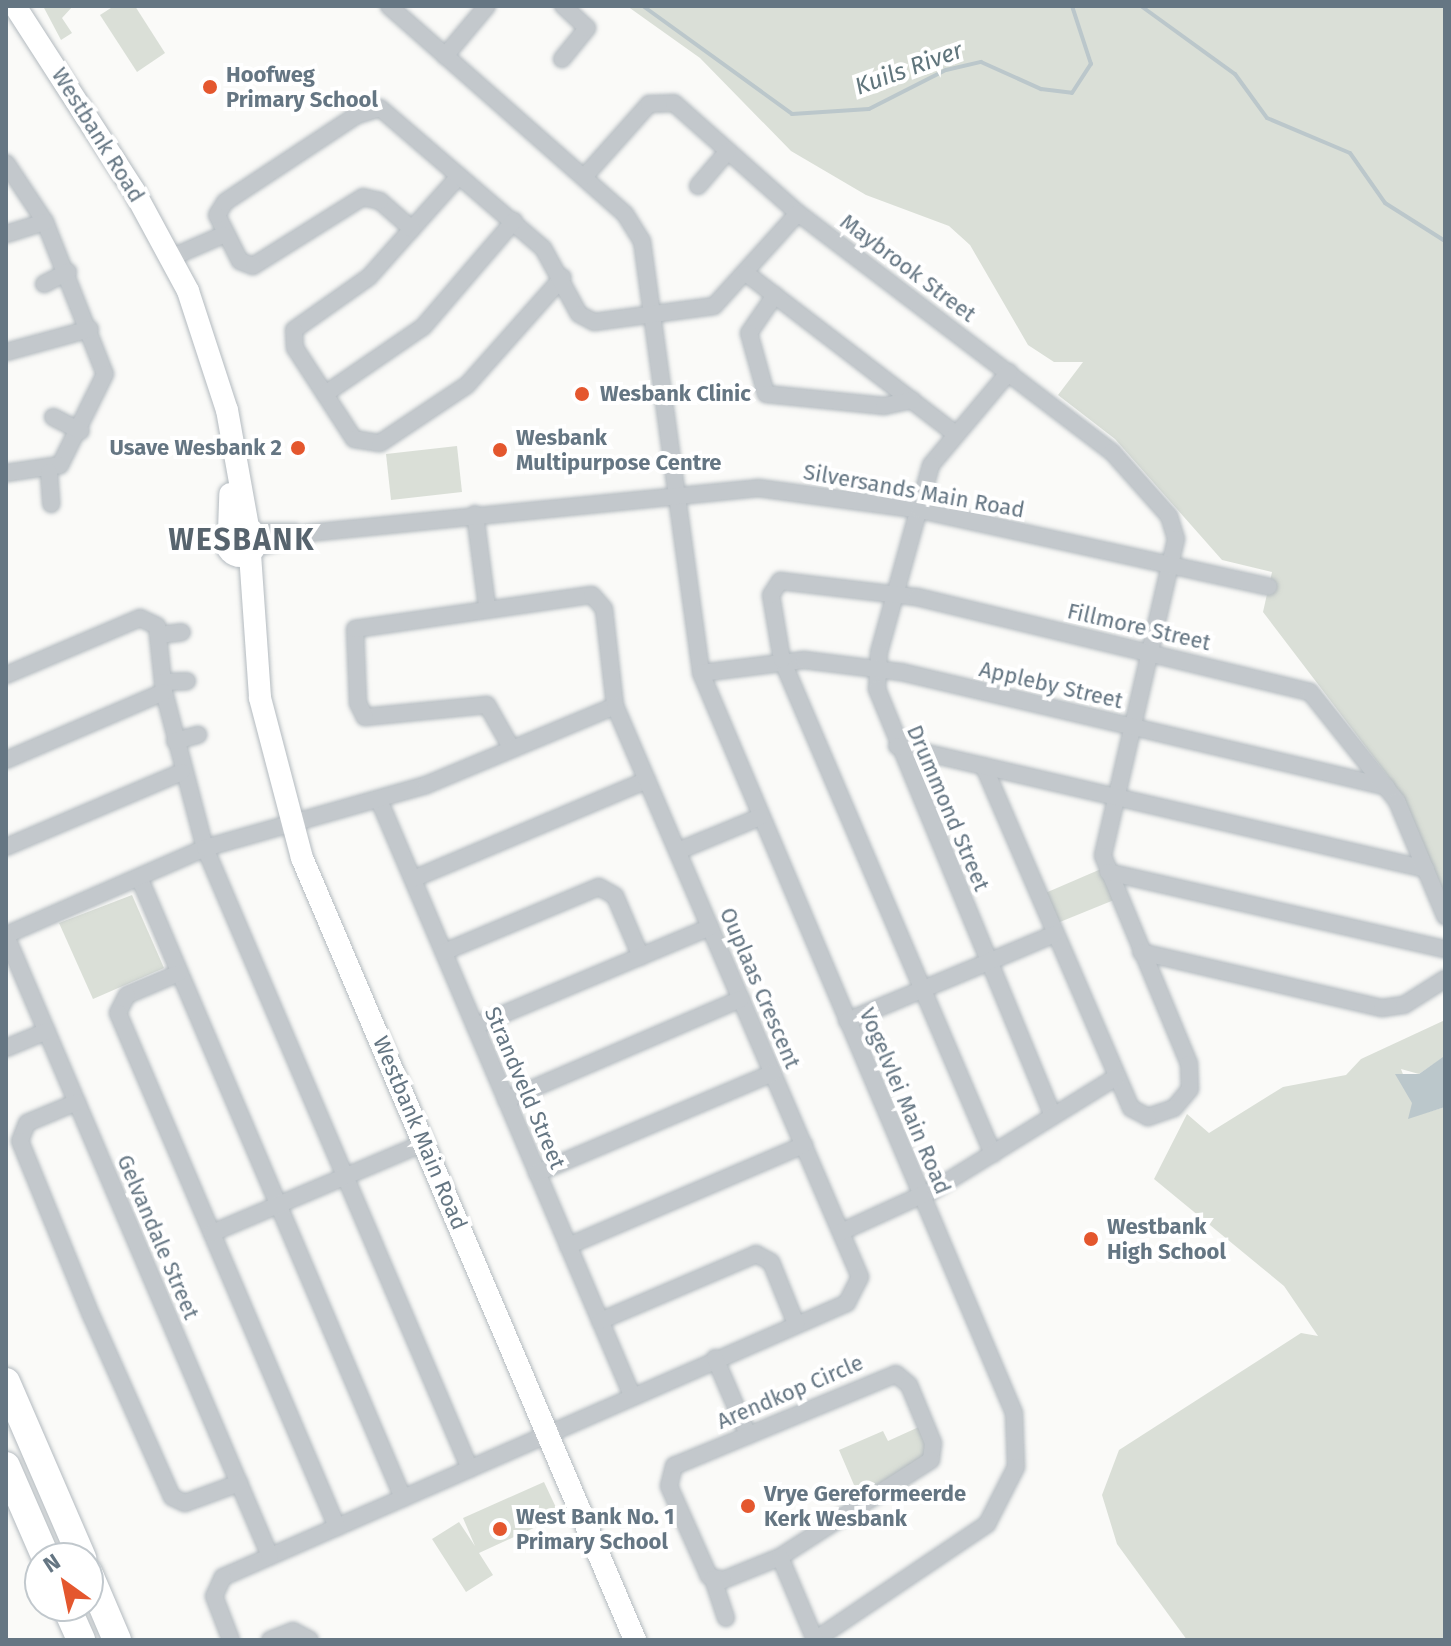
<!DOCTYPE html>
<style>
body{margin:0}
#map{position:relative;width:1451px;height:1646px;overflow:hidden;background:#fafaf8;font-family:"Fira Sans",sans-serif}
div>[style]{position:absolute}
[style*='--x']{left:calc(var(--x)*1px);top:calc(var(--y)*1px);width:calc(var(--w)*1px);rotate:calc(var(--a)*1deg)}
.green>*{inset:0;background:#dadfd7}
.water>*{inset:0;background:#bbc7cb}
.stream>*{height:4px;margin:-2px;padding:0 2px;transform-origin:2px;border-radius:2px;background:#bbc7cb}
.roads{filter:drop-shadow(0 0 2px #b3babf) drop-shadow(0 0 2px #b3babf)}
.street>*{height:16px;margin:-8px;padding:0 8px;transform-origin:8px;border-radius:8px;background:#c3c8cc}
.secondary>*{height:22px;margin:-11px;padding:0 11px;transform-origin:11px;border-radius:11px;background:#fff}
.secondary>.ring{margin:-11px;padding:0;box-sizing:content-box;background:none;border:22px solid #fff;border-radius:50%}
.highway>*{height:28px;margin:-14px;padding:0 14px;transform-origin:14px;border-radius:14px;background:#fff}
.dots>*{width:22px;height:22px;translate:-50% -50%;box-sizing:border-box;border:4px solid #fff;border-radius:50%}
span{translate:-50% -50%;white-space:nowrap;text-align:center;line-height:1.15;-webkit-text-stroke:8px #fff;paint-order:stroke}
.poi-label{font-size:22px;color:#657683;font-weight:700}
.left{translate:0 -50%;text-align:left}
.right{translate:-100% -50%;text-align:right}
.street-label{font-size:22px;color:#657683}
.water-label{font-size:24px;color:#60757c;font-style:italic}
.district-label{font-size:30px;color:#57646e;font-weight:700;letter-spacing:2px}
.frame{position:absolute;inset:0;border:8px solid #657683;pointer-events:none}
.north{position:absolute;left:24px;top:1542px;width:80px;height:80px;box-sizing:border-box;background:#fff;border:2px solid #c1c8cd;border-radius:50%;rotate:327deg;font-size:22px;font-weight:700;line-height:32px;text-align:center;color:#657683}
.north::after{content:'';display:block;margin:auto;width:28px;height:36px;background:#e4572e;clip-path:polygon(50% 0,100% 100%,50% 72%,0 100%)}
</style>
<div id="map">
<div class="green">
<div style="clip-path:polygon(43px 6px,73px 6px,62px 18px,72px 33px,61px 40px)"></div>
<div style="clip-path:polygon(114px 6px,135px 6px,165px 53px,137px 72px,100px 15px)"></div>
<div style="clip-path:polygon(627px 6px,1445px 6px,1445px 899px,1391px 780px,1263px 612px,1272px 572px,1222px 560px,1115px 439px,1058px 395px,1083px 362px,1054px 362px,1028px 345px,970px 245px,949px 226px,866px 195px,791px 151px,700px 58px)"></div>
<div style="clip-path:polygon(457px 446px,462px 492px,391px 500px,386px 454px)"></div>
<div style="clip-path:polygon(1101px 869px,1114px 900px,1055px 924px,1043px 894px)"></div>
<div style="clip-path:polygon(132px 895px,164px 968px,93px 999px,59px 923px)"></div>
<div style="clip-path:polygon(1445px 1020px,1444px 1057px,1419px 1074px,1401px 1069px,1418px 1115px,1445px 1107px,1445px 1640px,1187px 1640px,1117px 1544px,1102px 1495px,1119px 1450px,1301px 1333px,1318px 1336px,1284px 1286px,1154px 1179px,1187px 1114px,1209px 1133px,1283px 1087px,1346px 1075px,1361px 1059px)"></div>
<div style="clip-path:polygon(921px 1426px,929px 1452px,860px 1499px,839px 1450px,883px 1431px,888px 1441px)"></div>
<div style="clip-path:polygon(544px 1482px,560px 1516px,479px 1553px,493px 1575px,466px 1592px,432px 1539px,459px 1522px,475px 1546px,463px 1518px)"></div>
</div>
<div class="water">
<div style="clip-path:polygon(1445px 1041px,1445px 1107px,1408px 1119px,1412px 1103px,1395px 1074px,1419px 1074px,1443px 1057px)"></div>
</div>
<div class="stream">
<div style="--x:643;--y:6;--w:184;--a:35.9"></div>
<div style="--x:792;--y:114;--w:77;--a:-3.7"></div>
<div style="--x:869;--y:109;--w:86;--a:-26.9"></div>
<div style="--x:946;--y:70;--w:36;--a:-13"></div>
<div style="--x:981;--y:62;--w:66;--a:24.2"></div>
<div style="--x:1041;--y:89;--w:31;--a:7"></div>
<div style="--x:1072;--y:93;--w:35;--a:-57"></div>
<div style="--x:1091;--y:64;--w:61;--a:-108.1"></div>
<div style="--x:1141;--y:6;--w:116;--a:35.9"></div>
<div style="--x:1235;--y:74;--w:54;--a:54"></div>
<div style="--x:1267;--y:118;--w:90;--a:22.9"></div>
<div style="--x:1350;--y:153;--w:61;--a:55"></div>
<div style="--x:1385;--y:203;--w:71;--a:32.3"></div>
</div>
<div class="roads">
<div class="street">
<div style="--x:389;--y:6;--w:315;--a:41.4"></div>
<div style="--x:625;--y:214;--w:32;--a:58"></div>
<div style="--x:642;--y:241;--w:436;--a:82.2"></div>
<div style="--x:701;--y:673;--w:803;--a:67.07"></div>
<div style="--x:1014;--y:1413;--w:54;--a:87.9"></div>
<div style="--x:1016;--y:1467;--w:64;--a:117"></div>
<div style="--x:987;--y:1524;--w:207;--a:146"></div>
<div style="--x:445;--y:56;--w:65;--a:-50"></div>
<div style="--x:562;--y:59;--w:40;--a:-51"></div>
<div style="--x:587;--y:28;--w:33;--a:-137"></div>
<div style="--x:6;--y:163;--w:71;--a:56.5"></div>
<div style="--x:45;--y:222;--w:163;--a:68.5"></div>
<div style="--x:105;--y:374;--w:102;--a:116.3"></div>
<div style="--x:60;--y:465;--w:55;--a:171.6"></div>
<div style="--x:459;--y:176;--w:135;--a:131.7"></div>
<div style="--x:369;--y:277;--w:92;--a:144.8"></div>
<div style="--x:294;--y:330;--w:18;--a:87"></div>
<div style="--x:295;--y:348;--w:108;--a:57"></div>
<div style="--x:354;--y:439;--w:26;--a:9"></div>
<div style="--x:380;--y:443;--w:105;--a:-33.7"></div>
<div style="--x:467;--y:385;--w:144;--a:-48.4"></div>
<div style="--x:584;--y:177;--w:98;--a:-48.3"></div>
<div style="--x:649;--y:104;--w:25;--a:-2"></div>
<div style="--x:674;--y:103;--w:166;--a:41.6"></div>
<div style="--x:798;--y:213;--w:395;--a:37.3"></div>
<div style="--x:1112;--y:452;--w:86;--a:48.3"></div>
<div style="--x:1169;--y:516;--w:24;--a:73"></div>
<div style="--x:1176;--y:539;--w:325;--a:103"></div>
<div style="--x:1103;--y:856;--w:225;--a:67.5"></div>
<div style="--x:1189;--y:1064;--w:25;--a:88"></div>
<div style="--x:1190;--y:1089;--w:25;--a:130"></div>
<div style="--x:1174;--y:1108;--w:28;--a:161"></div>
<div style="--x:1148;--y:1117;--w:19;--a:-152"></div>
<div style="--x:1131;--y:1108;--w:372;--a:-113.3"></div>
<div style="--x:698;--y:186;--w:46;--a:-49.4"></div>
<div style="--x:412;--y:229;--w:43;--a:-138.8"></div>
<div style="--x:380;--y:201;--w:17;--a:-167"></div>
<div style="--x:363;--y:197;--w:130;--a:147.9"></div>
<div style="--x:253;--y:266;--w:14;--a:-159"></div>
<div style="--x:240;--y:261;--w:51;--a:-116.6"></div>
<div style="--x:217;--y:215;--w:15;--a:-58"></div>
<div style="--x:225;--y:202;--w:158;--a:-33.4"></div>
<div style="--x:357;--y:115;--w:24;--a:-17"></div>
<div style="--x:380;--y:108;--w:215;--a:40.7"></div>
<div style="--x:543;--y:248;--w:75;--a:61.4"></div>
<div style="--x:579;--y:314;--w:17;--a:28"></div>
<div style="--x:594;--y:322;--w:121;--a:-7.6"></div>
<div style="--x:714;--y:306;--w:125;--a:-47.9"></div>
<div style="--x:6;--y:234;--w:41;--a:-17.1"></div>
<div style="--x:170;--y:258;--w:58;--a:-23.5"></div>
<div style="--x:747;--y:274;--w:261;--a:37.5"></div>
<div style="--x:44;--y:284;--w:27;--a:-27"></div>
<div style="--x:775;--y:295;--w:46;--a:124.4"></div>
<div style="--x:749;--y:333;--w:63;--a:74.4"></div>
<div style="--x:766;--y:394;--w:119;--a:5.8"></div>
<div style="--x:884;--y:406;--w:29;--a:-12"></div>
<div style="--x:6;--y:352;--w:87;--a:-15.3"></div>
<div style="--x:1009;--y:372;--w:121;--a:130"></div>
<div style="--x:931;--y:465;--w:194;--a:105.5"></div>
<div style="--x:879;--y:652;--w:37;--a:93"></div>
<div style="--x:877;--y:689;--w:461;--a:67.6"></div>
<div style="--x:325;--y:394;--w:119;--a:-34.4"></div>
<div style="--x:423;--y:327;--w:140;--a:-49.4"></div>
<div style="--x:53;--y:417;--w:31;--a:27"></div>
<div style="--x:49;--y:472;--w:32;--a:86"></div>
<div style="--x:475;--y:514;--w:94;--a:82.6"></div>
<div style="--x:254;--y:532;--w:41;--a:0"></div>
<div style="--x:255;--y:548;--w:55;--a:-15.8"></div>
<div style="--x:308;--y:533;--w:452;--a:-5.7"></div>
<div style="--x:758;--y:488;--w:163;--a:7.7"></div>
<div style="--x:920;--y:510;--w:357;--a:12.4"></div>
<div style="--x:159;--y:635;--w:23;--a:-7"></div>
<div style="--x:701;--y:673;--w:104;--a:-7.2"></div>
<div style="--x:804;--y:660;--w:98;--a:7.1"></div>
<div style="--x:901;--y:672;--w:499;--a:13.3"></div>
<div style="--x:6;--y:675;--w:146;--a:-23"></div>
<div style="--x:140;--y:618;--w:19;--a:25"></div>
<div style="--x:157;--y:626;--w:66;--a:83.9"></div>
<div style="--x:164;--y:692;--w:161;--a:75.3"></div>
<div style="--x:205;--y:848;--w:675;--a:66.89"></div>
<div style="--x:163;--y:682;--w:24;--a:-2"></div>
<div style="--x:175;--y:741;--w:24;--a:-15"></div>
<div style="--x:897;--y:746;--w:543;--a:13.09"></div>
<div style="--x:512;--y:749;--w:51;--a:-119.6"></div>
<div style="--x:487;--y:705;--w:123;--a:174.4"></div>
<div style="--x:365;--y:717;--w:16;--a:-117"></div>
<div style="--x:358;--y:703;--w:74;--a:-92.3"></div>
<div style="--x:355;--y:629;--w:239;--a:-8.2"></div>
<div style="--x:592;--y:595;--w:18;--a:49"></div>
<div style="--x:604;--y:609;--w:98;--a:83.5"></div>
<div style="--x:6;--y:760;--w:172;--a:-23.3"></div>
<div style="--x:379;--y:800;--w:644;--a:66.98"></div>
<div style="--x:6;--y:847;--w:191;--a:-23.1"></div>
<div style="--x:678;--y:851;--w:89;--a:-22.5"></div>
<div style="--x:1108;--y:872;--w:346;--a:12.9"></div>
<div style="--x:139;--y:877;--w:675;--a:66.97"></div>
<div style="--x:413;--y:879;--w:254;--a:-22.9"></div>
<div style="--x:6;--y:935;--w:217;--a:-23.6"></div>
<div style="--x:205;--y:848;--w:230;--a:-15.9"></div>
<div style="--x:426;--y:785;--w:205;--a:-22.7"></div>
<div style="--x:615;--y:706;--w:621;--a:66.78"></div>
<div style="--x:860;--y:1277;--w:29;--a:117"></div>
<div style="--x:847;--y:1303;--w:682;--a:156.29"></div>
<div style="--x:223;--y:1577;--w:21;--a:115"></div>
<div style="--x:214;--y:1596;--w:47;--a:68.9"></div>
<div style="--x:6;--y:936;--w:674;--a:66.94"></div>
<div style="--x:444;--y:952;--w:168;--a:-22.8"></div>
<div style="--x:599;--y:887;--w:18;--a:29"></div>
<div style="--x:615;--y:896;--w:66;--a:66.9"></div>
<div style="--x:1141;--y:952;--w:247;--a:13.1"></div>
<div style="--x:1382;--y:1008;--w:22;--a:-8"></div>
<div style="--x:1404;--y:1005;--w:49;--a:-32.4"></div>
<div style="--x:179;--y:973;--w:56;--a:157.1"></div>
<div style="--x:127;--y:995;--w:20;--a:117"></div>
<div style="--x:118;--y:1013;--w:559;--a:66.92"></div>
<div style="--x:847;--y:1021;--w:225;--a:-22.7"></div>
<div style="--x:475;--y:1026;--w:255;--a:-22.8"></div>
<div style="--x:6;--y:1048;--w:44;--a:-22.5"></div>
<div style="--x:506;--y:1100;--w:256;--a:-23.3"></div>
<div style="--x:77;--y:1102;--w:54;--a:157.2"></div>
<div style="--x:27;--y:1123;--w:19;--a:111"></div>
<div style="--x:20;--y:1141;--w:190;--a:67.8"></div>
<div style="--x:92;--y:1317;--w:197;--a:66"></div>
<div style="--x:172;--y:1497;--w:14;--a:25"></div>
<div style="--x:185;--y:1503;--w:58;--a:-20.3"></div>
<div style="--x:993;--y:1154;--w:537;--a:-113.13"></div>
<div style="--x:782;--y:660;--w:66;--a:-99.6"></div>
<div style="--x:771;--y:595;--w:17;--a:-57"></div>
<div style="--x:780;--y:581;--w:138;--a:6.7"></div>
<div style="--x:917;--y:597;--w:404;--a:13.6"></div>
<div style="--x:1310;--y:692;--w:139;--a:51.4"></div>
<div style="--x:1397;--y:801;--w:125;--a:67.3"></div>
<div style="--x:537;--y:1173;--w:256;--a:-23"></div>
<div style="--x:841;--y:1232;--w:103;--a:-24.6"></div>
<div style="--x:935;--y:1189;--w:213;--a:-31.7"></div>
<div style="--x:212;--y:1233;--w:230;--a:-23"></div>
<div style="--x:568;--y:1246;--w:257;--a:-23.2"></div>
<div style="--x:600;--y:1321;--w:170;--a:-23.2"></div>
<div style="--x:756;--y:1254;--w:17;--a:28"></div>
<div style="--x:771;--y:1262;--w:67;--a:68"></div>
<div style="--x:715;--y:1358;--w:84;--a:66.8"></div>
<div style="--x:896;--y:1374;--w:17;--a:40"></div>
<div style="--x:909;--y:1385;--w:63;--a:67.5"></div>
<div style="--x:933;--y:1443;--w:17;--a:97"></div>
<div style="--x:931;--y:1460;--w:179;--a:147.3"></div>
<div style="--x:780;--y:1557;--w:61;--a:158"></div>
<div style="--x:723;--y:1580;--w:15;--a:-164"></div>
<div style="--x:709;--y:1576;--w:98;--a:-114"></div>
<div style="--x:669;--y:1486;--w:21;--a:-76"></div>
<div style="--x:674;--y:1466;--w:240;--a:-22.5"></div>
<div style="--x:780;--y:1557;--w:90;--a:67.1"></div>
<div style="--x:713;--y:1579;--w:41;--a:71.6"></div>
<div style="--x:270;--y:1640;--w:25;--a:-21"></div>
<div style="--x:293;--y:1631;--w:19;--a:28"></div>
</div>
<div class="secondary">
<div style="--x:15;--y:6;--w:220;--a:57.2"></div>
<div style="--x:134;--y:191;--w:114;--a:61.6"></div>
<div style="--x:188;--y:291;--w:125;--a:71.9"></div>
<div style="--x:227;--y:410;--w:119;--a:79.8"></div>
<div class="ring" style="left:226px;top:526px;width:8px;height:8px"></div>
<div style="--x:229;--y:531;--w:37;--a:-88"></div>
<div style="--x:250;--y:554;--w:144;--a:86"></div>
<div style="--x:260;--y:698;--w:165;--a:75.3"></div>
<div style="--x:302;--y:858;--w:850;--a:66.93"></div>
</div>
<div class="highway">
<div style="--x:6;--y:1382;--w:192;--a:66.6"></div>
<div style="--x:6;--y:1466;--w:100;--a:66.5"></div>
<div style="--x:88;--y:1572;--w:74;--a:66.9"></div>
<div style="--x:66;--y:1606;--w:37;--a:66"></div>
</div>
</div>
<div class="dots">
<div style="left:210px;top:87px;background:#e4572e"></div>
<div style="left:582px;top:394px;background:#e4572e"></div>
<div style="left:298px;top:448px;background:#e4572e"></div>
<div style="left:500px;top:450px;background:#e4572e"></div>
<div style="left:1091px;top:1239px;background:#e4572e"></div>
<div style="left:748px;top:1506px;background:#e4572e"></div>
<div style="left:500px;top:1529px;background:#e4572e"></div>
</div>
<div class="poi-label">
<span class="left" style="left:226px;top:87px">Hoofweg<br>Primary School</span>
<span class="left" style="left:600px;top:394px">Wesbank Clinic</span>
<span class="left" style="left:516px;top:450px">Wesbank<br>Multipurpose Centre</span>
<span class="right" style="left:282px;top:448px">Usave Wesbank 2</span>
<span class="left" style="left:1107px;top:1239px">Westbank<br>High School</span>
<span class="left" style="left:764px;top:1506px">Vrye Gereformeerde<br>Kerk Wesbank</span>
<span class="left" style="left:516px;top:1529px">West Bank No. 1<br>Primary School</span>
</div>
<div class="street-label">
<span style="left:98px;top:135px;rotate:58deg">Westbank Road</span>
<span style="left:908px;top:268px;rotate:37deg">Maybrook Street</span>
<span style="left:914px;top:491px;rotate:10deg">Silversands Main Road</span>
<span style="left:1139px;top:627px;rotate:13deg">Fillmore Street</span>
<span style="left:1051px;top:685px;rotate:13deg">Appleby Street</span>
<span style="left:948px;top:808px;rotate:67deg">Drummond Street</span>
<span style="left:760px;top:988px;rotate:67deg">Ouplaas Crescent</span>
<span style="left:525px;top:1088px;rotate:67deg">Strandveld Street</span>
<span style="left:905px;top:1101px;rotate:67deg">Vogelvlei Main Road</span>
<span style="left:420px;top:1133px;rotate:67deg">Westbank Main Road</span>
<span style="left:158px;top:1237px;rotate:67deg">Gelvandale Street</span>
<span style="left:790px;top:1392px;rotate:-23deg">Arendkop Circle</span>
</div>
<div class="water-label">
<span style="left:909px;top:69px;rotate:-20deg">Kuils River</span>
</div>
<div class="district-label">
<span style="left:242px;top:540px">WESBANK</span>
</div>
<div class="frame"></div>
<div class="north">N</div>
</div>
